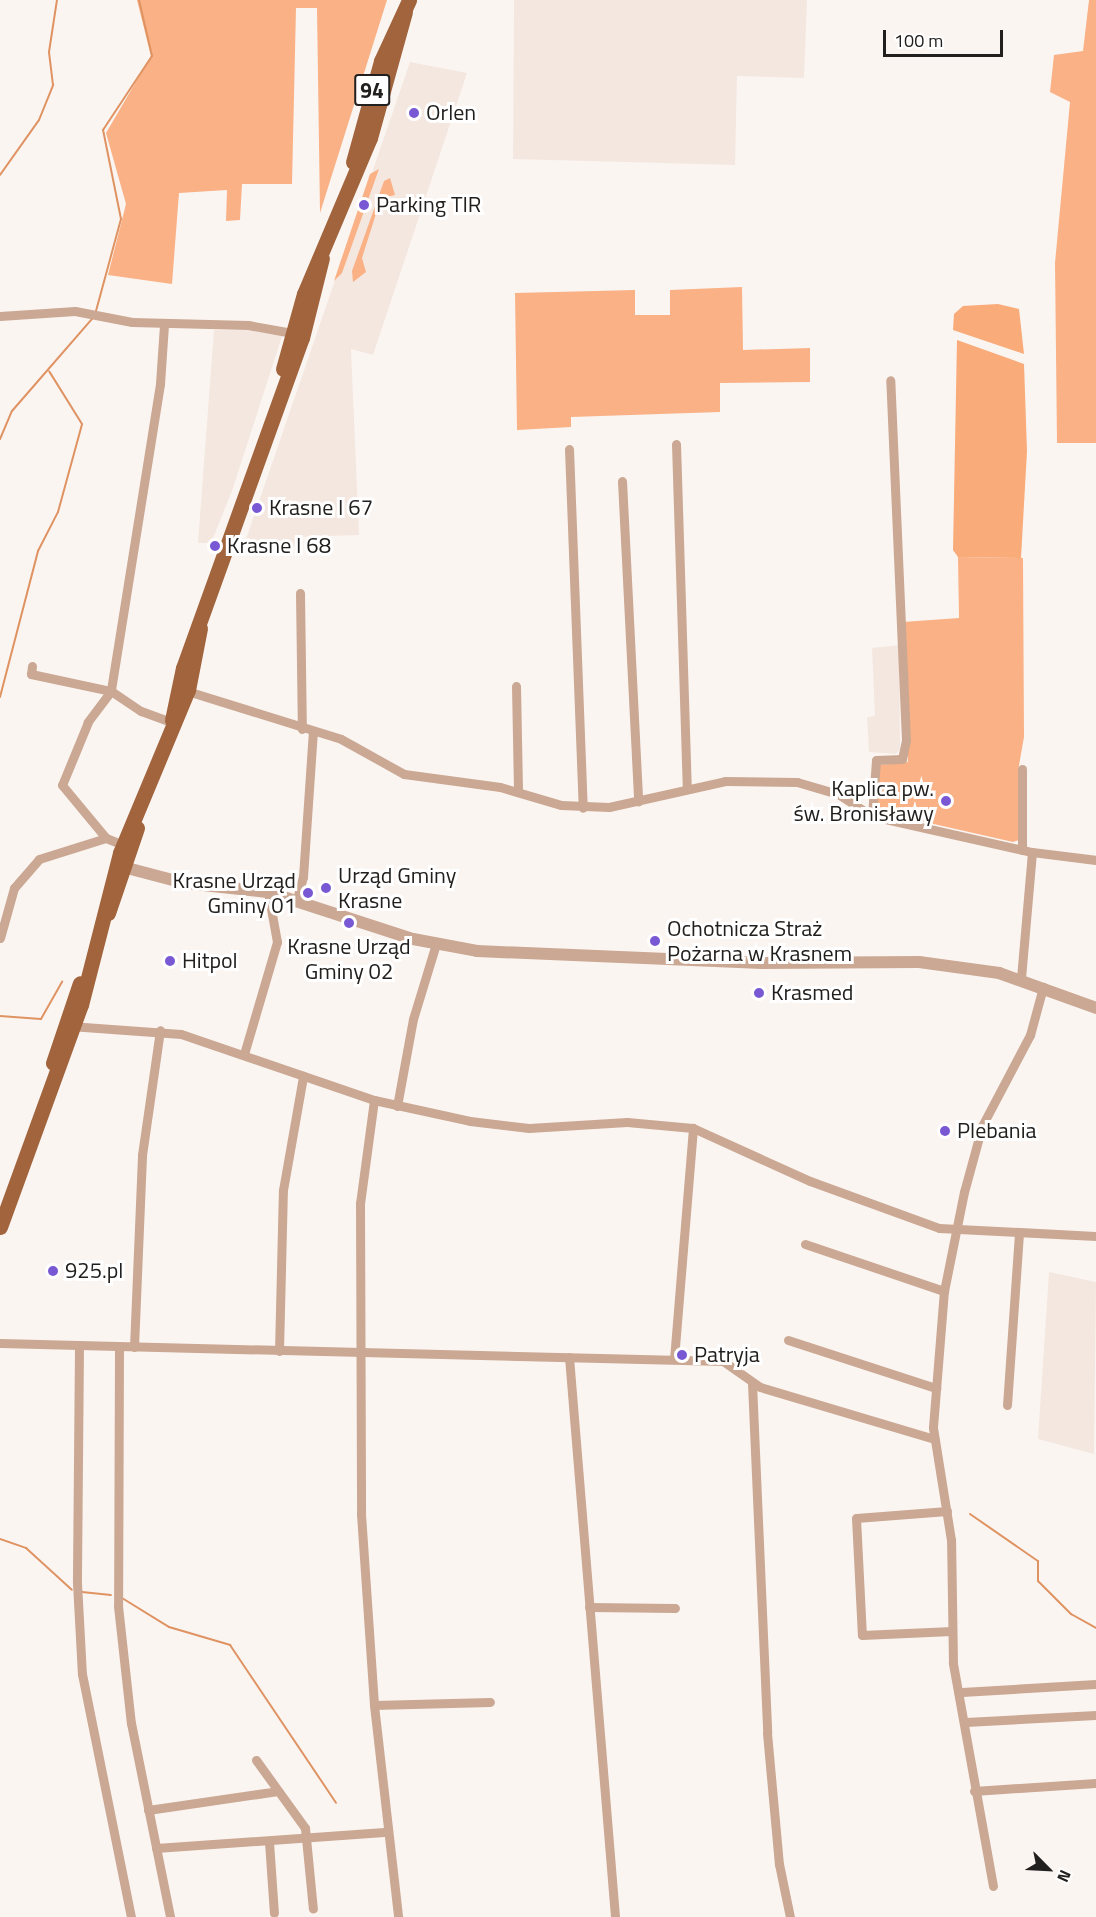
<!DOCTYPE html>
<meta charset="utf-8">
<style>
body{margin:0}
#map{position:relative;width:1096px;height:1917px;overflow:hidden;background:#fbf5f2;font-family:"Titillium Web",sans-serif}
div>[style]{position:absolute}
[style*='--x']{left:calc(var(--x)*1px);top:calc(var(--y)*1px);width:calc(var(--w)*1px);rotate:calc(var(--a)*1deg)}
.built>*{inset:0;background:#f4e7e0}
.green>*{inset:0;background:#f9b185}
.forest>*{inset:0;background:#f9ab79}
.stream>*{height:2px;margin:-1px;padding:0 1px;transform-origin:1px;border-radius:1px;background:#df9362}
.minor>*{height:9px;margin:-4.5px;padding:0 4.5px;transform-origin:4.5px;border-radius:4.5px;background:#cba893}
.tertiary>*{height:12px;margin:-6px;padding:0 6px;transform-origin:6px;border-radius:6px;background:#cba893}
.primary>*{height:15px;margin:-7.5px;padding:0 7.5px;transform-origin:7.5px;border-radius:7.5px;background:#a1643c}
.dots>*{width:16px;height:16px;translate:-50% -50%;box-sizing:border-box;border:3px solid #fff;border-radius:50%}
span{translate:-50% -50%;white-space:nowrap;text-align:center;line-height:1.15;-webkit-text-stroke:6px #fff;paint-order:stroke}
.shield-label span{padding:2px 4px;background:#fff;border:2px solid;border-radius:4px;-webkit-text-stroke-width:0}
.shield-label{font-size:21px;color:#22201f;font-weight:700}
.poi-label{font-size:22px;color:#22201f}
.left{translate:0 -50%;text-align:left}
.right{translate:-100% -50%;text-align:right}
.north{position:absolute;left:1018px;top:1839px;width:60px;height:60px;-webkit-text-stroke:4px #fff;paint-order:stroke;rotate:114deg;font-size:16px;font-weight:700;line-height:24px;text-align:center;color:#22201f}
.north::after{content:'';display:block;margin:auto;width:21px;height:27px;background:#22201f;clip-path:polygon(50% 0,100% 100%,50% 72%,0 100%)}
.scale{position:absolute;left:883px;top:30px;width:120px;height:27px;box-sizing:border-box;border:3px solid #22201f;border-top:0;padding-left:8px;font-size:18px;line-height:21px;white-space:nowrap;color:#22201f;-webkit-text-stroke:4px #fff;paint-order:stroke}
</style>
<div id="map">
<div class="built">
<div style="clip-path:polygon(514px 0,807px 0,804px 78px,737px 76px,735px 165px,513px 159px)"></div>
<div style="clip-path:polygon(410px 62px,467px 73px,373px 355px,351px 349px,359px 535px,299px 537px,299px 547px,244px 545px)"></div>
<div style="clip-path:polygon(214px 330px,284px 330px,232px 491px,211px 543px,198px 543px)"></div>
<div style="clip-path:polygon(899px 645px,900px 749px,896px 754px,869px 752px,867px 717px,875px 716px,872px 648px)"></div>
<div style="clip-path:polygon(1049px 1272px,1096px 1282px,1094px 1454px,1038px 1439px)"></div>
</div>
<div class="green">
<div style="clip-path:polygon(137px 0,387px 0,320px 213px,317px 8px,296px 8px,292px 184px,242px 184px,240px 220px,226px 221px,227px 190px,179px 193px,172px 284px,108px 275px,126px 204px,106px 133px,151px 56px)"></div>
<div style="clip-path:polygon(1089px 0,1096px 0,1096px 443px,1057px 443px,1055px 263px,1070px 102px,1050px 92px,1054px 55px,1083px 51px)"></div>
<div style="clip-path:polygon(379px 169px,342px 273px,334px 281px,370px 174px)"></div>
<div style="clip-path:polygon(390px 178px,395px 195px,381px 198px,362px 258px,366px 272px,353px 282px,352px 271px,384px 181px)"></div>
<div style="clip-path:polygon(742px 287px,743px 350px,810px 348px,810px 382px,720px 383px,720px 412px,571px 417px,571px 427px,517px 430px,515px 293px,635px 290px,635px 315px,670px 315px,670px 290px)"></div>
<div style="clip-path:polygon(958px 557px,1023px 558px,1024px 737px,1018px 771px,1019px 840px,1013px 842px,881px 812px,876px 802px,880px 765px,908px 762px,903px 622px,959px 618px)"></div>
</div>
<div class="forest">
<div style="clip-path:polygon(998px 304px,1019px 309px,1024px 354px,953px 330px,954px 314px,963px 306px)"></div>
<div style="clip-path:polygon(957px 340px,1024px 364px,1027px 451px,1021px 558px,958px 557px,953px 550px)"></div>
</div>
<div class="stream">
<div style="--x:0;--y:175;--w:67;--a:-54.7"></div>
<div style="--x:39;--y:120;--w:38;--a:-68"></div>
<div style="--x:53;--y:85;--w:33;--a:-97"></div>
<div style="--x:49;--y:52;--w:53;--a:-81.3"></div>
<div style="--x:96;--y:311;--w:95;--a:-74.8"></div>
<div style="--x:121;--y:219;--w:91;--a:-101.4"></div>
<div style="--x:103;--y:130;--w:89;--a:-56.5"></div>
<div style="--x:152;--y:56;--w:57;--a:-103.1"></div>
<div style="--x:0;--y:439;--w:30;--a:-67"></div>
<div style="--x:12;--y:411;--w:122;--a:-49"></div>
<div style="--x:0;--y:697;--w:151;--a:-75.4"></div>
<div style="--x:38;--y:551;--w:44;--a:-62.9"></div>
<div style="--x:58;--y:512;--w:91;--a:-74.7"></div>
<div style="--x:82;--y:424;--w:62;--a:-121.9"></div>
<div style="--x:0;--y:1016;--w:41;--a:4.2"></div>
<div style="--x:41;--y:1019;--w:43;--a:-60.4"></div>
<div style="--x:970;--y:1514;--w:83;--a:34.7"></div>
<div style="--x:1038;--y:1561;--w:20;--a:90"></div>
<div style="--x:1038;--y:1581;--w:47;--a:45"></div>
<div style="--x:1071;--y:1614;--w:29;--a:29"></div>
<div style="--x:0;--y:1539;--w:28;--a:19"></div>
<div style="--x:26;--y:1548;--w:62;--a:42.4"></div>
<div style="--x:82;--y:1592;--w:29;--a:6"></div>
<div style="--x:122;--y:1598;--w:55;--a:31.7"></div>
<div style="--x:169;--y:1627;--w:64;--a:16.4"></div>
<div style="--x:230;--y:1645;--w:190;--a:56.1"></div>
</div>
<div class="minor">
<div style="--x:0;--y:316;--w:75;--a:-3.8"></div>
<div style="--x:75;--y:311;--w:58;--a:10.9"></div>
<div style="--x:132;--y:322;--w:116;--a:1.5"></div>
<div style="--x:248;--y:325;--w:45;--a:10.3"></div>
<div style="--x:164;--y:325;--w:59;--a:93.9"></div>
<div style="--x:160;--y:384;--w:311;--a:99.1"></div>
<div style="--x:111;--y:691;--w:36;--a:34"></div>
<div style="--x:141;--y:711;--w:32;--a:20"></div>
<div style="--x:676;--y:444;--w:343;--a:88.2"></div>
<div style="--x:569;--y:449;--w:359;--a:87.8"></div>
<div style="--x:622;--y:481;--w:321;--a:87.1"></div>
<div style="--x:300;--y:593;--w:136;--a:89.2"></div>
<div style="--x:32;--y:666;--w:8;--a:97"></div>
<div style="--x:31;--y:674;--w:82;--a:12"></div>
<div style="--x:111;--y:691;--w:39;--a:127"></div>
<div style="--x:88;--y:722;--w:68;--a:112.4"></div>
<div style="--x:62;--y:785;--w:69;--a:50.3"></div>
<div style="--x:516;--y:686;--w:106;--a:88.9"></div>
<div style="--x:184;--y:690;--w:164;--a:17.3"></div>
<div style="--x:341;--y:739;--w:72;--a:29.1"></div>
<div style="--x:404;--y:774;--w:97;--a:7.7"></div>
<div style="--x:500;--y:787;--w:64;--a:16.4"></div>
<div style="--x:561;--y:805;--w:48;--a:2.4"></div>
<div style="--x:609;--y:807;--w:119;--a:-12.6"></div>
<div style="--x:725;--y:781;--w:72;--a:0.8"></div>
<div style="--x:797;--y:782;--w:43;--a:16.3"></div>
<div style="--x:838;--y:794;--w:40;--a:32.9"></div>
<div style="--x:872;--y:816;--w:164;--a:12.7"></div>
<div style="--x:1032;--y:852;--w:64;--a:7.1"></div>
<div style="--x:1022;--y:769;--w:81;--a:90"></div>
<div style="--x:872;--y:816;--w:56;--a:-85.9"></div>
<div style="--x:876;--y:760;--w:26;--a:-2"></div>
<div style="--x:902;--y:759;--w:19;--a:-78"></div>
<div style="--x:906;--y:740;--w:360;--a:-92.5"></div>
<div style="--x:297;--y:899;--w:23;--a:-75"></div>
<div style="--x:303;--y:877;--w:146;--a:-86.1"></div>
<div style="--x:0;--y:938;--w:52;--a:-74.4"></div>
<div style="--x:14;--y:888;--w:38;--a:-49"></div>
<div style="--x:39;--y:859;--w:70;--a:-17.4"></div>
<div style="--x:106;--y:838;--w:18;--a:22"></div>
<div style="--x:1021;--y:978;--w:126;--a:-85"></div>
<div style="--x:70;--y:1026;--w:111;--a:4.1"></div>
<div style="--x:181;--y:1034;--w:204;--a:18.9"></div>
<div style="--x:374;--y:1100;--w:98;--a:12.3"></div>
<div style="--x:470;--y:1121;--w:59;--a:6.8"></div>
<div style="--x:529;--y:1128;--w:98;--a:-3.5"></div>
<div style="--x:627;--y:1122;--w:66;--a:5.2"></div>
<div style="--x:693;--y:1128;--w:128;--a:24.4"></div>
<div style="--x:810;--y:1181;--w:137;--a:20"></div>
<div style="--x:939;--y:1228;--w:157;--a:2.9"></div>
<div style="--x:244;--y:1054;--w:117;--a:-73.6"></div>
<div style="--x:277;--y:942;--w:51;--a:-100.2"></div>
<div style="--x:374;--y:1100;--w:104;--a:97.7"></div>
<div style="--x:360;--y:1203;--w:311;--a:89.8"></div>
<div style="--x:361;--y:1514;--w:191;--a:86.1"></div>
<div style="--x:374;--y:1705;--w:213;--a:83.5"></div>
<div style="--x:397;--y:1106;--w:88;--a:-79.6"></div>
<div style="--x:413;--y:1019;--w:78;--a:-73"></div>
<div style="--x:805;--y:1244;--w:147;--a:18.7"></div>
<div style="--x:788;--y:1340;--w:156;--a:18"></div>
<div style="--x:0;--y:1343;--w:723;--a:1.43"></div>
<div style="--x:723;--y:1361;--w:45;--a:35.1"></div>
<div style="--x:760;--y:1387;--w:182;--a:16.6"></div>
<div style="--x:79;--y:1346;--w:237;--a:90.5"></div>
<div style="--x:77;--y:1583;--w:91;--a:86.9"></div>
<div style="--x:82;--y:1674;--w:248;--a:78.6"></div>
<div style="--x:119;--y:1347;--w:259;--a:90.2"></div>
<div style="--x:118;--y:1606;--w:118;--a:83.7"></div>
<div style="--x:131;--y:1723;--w:198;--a:78.6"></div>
<div style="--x:134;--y:1347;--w:192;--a:-87.6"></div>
<div style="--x:142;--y:1155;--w:126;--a:-81.8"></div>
<div style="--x:279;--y:1351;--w:161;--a:-88.6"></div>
<div style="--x:283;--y:1190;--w:116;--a:-80"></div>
<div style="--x:569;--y:1357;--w:562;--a:85.3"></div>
<div style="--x:674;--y:1359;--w:232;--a:-85.3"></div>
<div style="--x:752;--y:1383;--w:350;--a:87.5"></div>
<div style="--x:767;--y:1733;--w:132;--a:84.8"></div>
<div style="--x:779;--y:1864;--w:54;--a:78.3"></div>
<div style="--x:1007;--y:1405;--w:171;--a:-86"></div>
<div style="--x:947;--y:1511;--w:91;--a:175.6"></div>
<div style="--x:856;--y:1518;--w:117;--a:87.1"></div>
<div style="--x:862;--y:1635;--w:90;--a:-2.5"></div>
<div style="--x:589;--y:1607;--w:86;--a:0.7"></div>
<div style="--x:962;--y:1692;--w:134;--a:-3.4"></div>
<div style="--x:374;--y:1705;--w:116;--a:-1.5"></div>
<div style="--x:966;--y:1722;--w:130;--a:-3.1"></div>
<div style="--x:256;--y:1760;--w:84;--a:54.2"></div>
<div style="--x:305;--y:1828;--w:81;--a:84.4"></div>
<div style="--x:974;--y:1791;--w:122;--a:-3.8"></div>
<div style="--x:148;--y:1810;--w:131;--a:-8.3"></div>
<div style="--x:269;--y:1842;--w:71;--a:86"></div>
<div style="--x:156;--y:1848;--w:232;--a:-4"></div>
<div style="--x:993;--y:1886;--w:227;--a:-100.2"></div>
<div style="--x:953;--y:1663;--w:123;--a:-90.9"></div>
<div style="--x:951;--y:1540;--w:114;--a:-99.1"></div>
<div style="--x:933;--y:1427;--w:136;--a:-85.4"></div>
<div style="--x:944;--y:1291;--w:101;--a:-78.6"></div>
<div style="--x:964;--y:1192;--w:68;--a:-74.7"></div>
<div style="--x:982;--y:1126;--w:103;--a:-62.2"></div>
<div style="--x:1030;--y:1035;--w:50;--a:-74.8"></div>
</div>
<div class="tertiary">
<div style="--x:118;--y:872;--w:10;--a:-24"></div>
<div style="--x:127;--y:868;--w:59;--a:14.7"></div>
<div style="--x:184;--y:883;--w:84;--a:6.1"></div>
<div style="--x:268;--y:892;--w:152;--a:18"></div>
<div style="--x:413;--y:939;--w:65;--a:10.6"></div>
<div style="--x:477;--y:951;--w:285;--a:2.4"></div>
<div style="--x:762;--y:963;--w:157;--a:-0.4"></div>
<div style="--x:919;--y:962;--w:81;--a:7.8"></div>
<div style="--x:999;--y:973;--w:103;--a:19.8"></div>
</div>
<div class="primary">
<div style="--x:353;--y:162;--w:105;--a:-74.5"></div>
<div style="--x:381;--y:61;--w:67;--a:-65.3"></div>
<div style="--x:283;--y:369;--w:78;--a:-74.4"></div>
<div style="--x:304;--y:294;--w:169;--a:-67.1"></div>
<div style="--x:370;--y:138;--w:131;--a:-74.5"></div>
<div style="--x:172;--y:720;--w:53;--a:-78.1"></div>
<div style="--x:183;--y:668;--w:351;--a:-70.2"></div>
<div style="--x:302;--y:338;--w:82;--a:-76"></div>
<div style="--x:108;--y:913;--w:90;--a:-71.2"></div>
<div style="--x:53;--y:1063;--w:84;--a:-71.4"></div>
<div style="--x:0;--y:1227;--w:236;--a:-70"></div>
<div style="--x:81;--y:1005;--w:157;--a:-75.6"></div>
<div style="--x:120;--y:853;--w:177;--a:-67.4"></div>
<div style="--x:188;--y:690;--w:63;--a:-79"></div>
</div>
<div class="dots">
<div style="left:414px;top:113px;background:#7859d3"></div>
<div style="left:364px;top:205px;background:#7859d3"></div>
<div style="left:257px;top:508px;background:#7859d3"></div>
<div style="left:215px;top:546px;background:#7859d3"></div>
<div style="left:946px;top:801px;background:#7859d3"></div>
<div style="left:326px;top:888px;background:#7859d3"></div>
<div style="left:308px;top:893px;background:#7859d3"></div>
<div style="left:349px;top:923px;background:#7859d3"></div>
<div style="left:655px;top:941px;background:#7859d3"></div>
<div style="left:170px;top:961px;background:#7859d3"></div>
<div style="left:759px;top:993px;background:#7859d3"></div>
<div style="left:945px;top:1131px;background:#7859d3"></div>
<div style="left:53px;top:1271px;background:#7859d3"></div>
<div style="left:682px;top:1355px;background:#7859d3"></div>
</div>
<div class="shield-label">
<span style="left:372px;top:90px">94</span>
</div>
<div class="poi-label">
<span class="left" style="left:426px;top:113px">Orlen</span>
<span class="left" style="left:376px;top:205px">Parking TIR</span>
<span class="left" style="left:269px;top:508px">Krasne I 67</span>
<span class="left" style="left:227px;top:546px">Krasne I 68</span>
<span class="right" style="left:934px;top:801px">Kaplica pw.<br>św. Bronisławy</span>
<span class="left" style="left:338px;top:888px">Urząd Gminy<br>Krasne</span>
<span class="right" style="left:296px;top:893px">Krasne Urząd<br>Gminy 01</span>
<span class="left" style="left:667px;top:941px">Ochotnicza Straż<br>Pożarna w Krasnem</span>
<span style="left:349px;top:959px">Krasne Urząd<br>Gminy 02</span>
<span class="left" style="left:182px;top:961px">Hitpol</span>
<span class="left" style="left:771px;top:993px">Krasmed</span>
<span class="left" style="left:957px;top:1131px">Plebania</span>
<span class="left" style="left:65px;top:1271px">925.pl</span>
<span class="left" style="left:694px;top:1355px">Patryja</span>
</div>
<div class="north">N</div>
<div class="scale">100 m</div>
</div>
